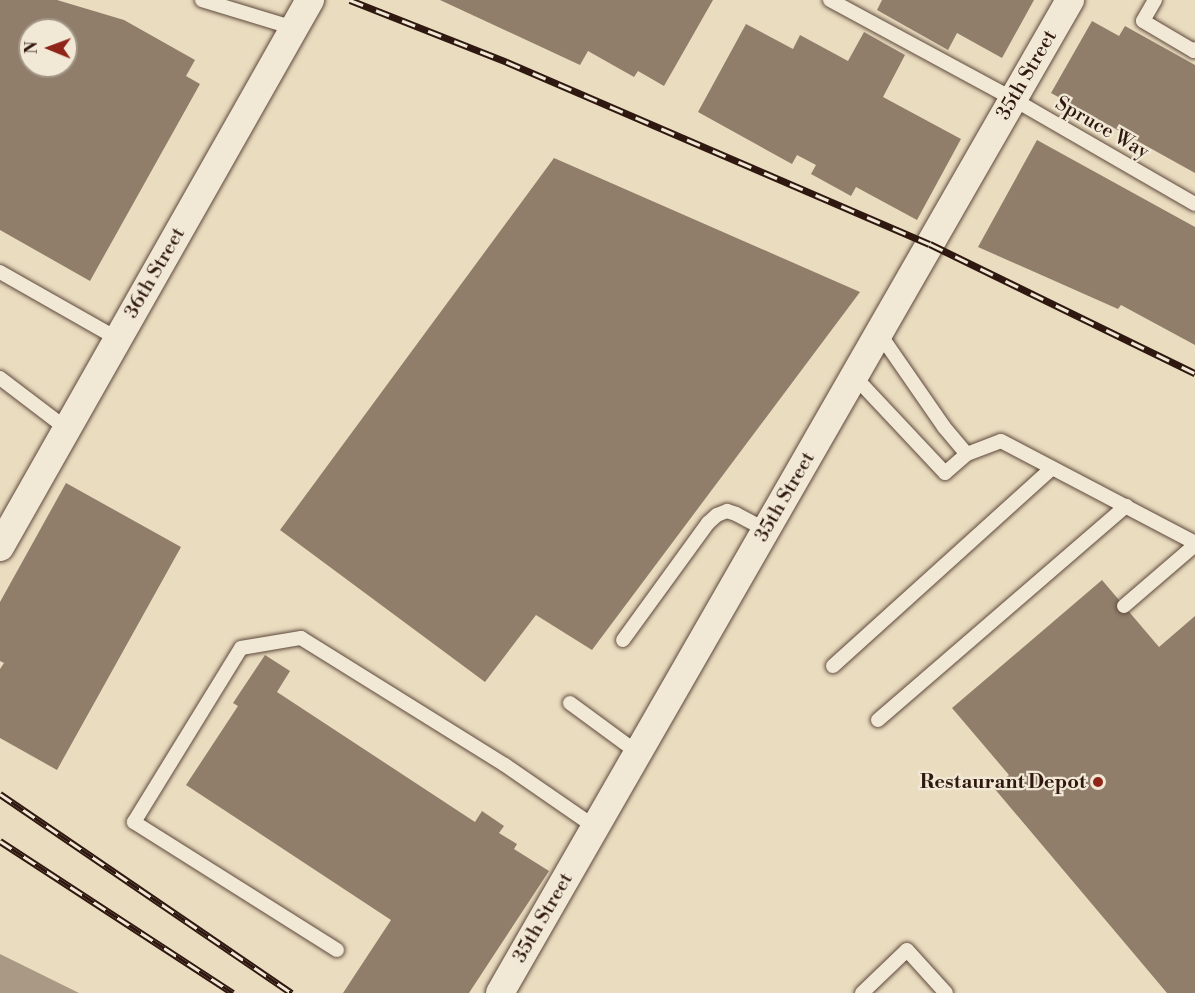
<!DOCTYPE html>
<style>
body{margin:0}
#map{position:relative;width:1195px;height:993px;overflow:hidden;background:#eadcbf;font-family:"Libre Bodoni",serif}
div>[style]{position:absolute}
[style*='--x']{left:calc(var(--x)*1px);top:calc(var(--y)*1px);width:calc(var(--w)*1px);rotate:calc(var(--a)*1deg)}
.water>*{inset:0;background:#aa9984}
.building>*{inset:0;background:#907e6b}
.roads{filter:drop-shadow(0 0 2px #5e493c) drop-shadow(0 0 2px #5e493c)}
.service>*{height:14px;margin:-7px;padding:0 7px;transform-origin:7px;border-radius:7px;background:#f1e8d5}
.minor>*{height:28px;margin:-14px;padding:0 14px;transform-origin:14px;border-radius:14px;background:#f1e8d5}
.rail>*{height:7px;margin-top:-3.5px;transform-origin:0;background:repeating-linear-gradient(90deg,#f1e8d5 0 14px,#2f1810 0 28px);box-sizing:border-box;border-block:2px solid #2f1810}
.dots>*{width:16px;height:16px;translate:-50% -50%;box-sizing:border-box;border:3px solid #f1e8d5;border-radius:50%}
span{translate:-50% -50%;white-space:nowrap;text-align:center;line-height:1.15;-webkit-text-stroke:4.5px #f1e8d5;paint-order:stroke}
.street-label{font-size:20px;color:#2f1810}
.poi-label{font-size:20px;color:#2f1810;font-weight:700}
.right{translate:-100% -50%;text-align:right}
.north{position:absolute;left:18px;top:18px;width:60px;height:60px;box-sizing:border-box;background:#f1e8d5;border:2px solid #a39586;border-radius:50%;rotate:271deg;font-size:16px;font-weight:700;line-height:24px;text-align:center;color:#2f1810}
.north::after{content:'';display:block;margin:auto;width:21px;height:27px;background:#8f2418;clip-path:polygon(50% 0,100% 100%,50% 72%,0 100%)}
</style>
<div id="map">
<div class="water">
<div style="clip-path:polygon(0 954px,79px 993px,0 993px)"></div>
</div>
<div class="building">
<div style="clip-path:polygon(evenodd,0 0,57px 0,124px 20px,195px 60px,186px 76px,200px 84px,90px 281px,0 230px,0 0,30px 30px,66px 30px,66px 66px,30px 66px,30px 30px)"></div>
<div style="clip-path:polygon(440px 0,713px 0,664px 86px,638px 71px,634px 77px,588px 51px,580px 65px)"></div>
<div style="clip-path:polygon(882px 0,1034px 0,1002px 58px,957px 33px,948px 50px,877px 10px)"></div>
<div style="clip-path:polygon(1092px 21px,1119px 36px,1125px 26px,1195px 65px,1195px 173px,1051px 93px)"></div>
<div style="clip-path:polygon(746px 24px,793px 49px,800px 35px,848px 61px,864px 32px,905px 55px,883px 97px,961px 139px,917px 220px,856px 187px,851px 196px,811px 174px,816px 165px,797px 155px,792px 164px,698px 112px)"></div>
<div style="clip-path:polygon(1037px 140px,1195px 227px,1195px 345px,1121px 305px,1118px 309px,978px 247px)"></div>
<div style="clip-path:polygon(554px 158px,860px 292px,592px 650px,536px 615px,485px 682px,280px 530px)"></div>
<div style="clip-path:polygon(66px 483px,181px 547px,57px 770px,0 738px,0 669px,4px 663px,0 661px,0 602px)"></div>
<div style="clip-path:polygon(1102px 580px,1159px 647px,1195px 616px,1195px 993px,1167px 993px,994px 788px,1009px 775px,952px 708px)"></div>
<div style="clip-path:polygon(265px 655px,290px 671px,277px 692px,475px 822px,482px 811px,504px 826px,499px 833px,517px 844px,514px 849px,549px 871px,469px 993px,343px 993px,391px 920px,186px 785px,238px 706px,233px 703px)"></div>
</div>
<div class="roads">
<div class="service">
<div style="--x:202;--y:0;--w:96;--a:16.9"></div>
<div style="--x:830;--y:0;--w:208;--a:28.4"></div>
<div style="--x:1013;--y:99;--w:210;--a:30"></div>
<div style="--x:1155;--y:0;--w:24;--a:120"></div>
<div style="--x:1143;--y:21;--w:59;--a:30.5"></div>
<div style="--x:1194;--y:51;--w:2;--a:-63"></div>
<div style="--x:0;--y:272;--w:136;--a:29.6"></div>
<div style="--x:879;--y:333;--w:114;--a:55.3"></div>
<div style="--x:944;--y:427;--w:35;--a:50"></div>
<div style="--x:854;--y:376;--w:133;--a:46.8"></div>
<div style="--x:945;--y:473;--w:29;--a:-41"></div>
<div style="--x:967;--y:454;--w:36;--a:-21"></div>
<div style="--x:1001;--y:441;--w:219;--a:27.7"></div>
<div style="--x:0;--y:378;--w:84;--a:37.3"></div>
<div style="--x:1124;--y:606;--w:94;--a:-40.7"></div>
<div style="--x:623;--y:640;--w:145;--a:-54"></div>
<div style="--x:708;--y:523;--w:12;--a:-42"></div>
<div style="--x:717;--y:515;--w:11;--a:-22"></div>
<div style="--x:727;--y:511;--w:9;--a:18"></div>
<div style="--x:736;--y:514;--w:34;--a:28"></div>
<div style="--x:833;--y:666;--w:295;--a:-42.1"></div>
<div style="--x:570;--y:703;--w:84;--a:36.3"></div>
<div style="--x:878;--y:720;--w:328;--a:-40.8"></div>
<div style="--x:337;--y:950;--w:240;--a:-147.8"></div>
<div style="--x:134;--y:822;--w:204;--a:-58.4"></div>
<div style="--x:241;--y:648;--w:61;--a:-9.5"></div>
<div style="--x:301;--y:638;--w:240;--a:31.9"></div>
<div style="--x:505;--y:765;--w:109;--a:34.6"></div>
<div style="--x:862;--y:993;--w:62;--a:-43.7"></div>
<div style="--x:907;--y:950;--w:58;--a:47.8"></div>
</div>
<div class="minor">
<div style="--x:0;--y:547;--w:629;--a:-60.46"></div>
<div style="--x:500;--y:993;--w:1145;--a:-60.14"></div>
</div>
</div>
<div class="rail">
<div style="--x:350;--y:0;--w:169;--a:21.5"></div>
<div style="--x:507;--y:62;--w:460;--a:23.3"></div>
<div style="--x:930;--y:244;--w:295;--a:26"></div>
<div style="--x:0;--y:794;--w:353;--a:34.3"></div>
<div style="--x:0;--y:841;--w:278;--a:33.1"></div>
</div>
<div class="dots">
<div style="left:1098px;top:782px;background:#8f2418"></div>
</div>
<div class="street-label">
<span style="left:1027px;top:75px;rotate:-60deg">35th Street</span>
<span style="left:1102px;top:128px;rotate:30deg">Spruce Way</span>
<span style="left:155px;top:273px;rotate:-60deg">36th Street</span>
<span style="left:785px;top:497px;rotate:-60deg">35th Street</span>
<span style="left:543px;top:918px;rotate:-60deg">35th Street</span>
</div>
<div class="poi-label">
<span class="right" style="left:1086px;top:782px">Restaurant Depot</span>
</div>
<div class="north">N</div>
</div>
